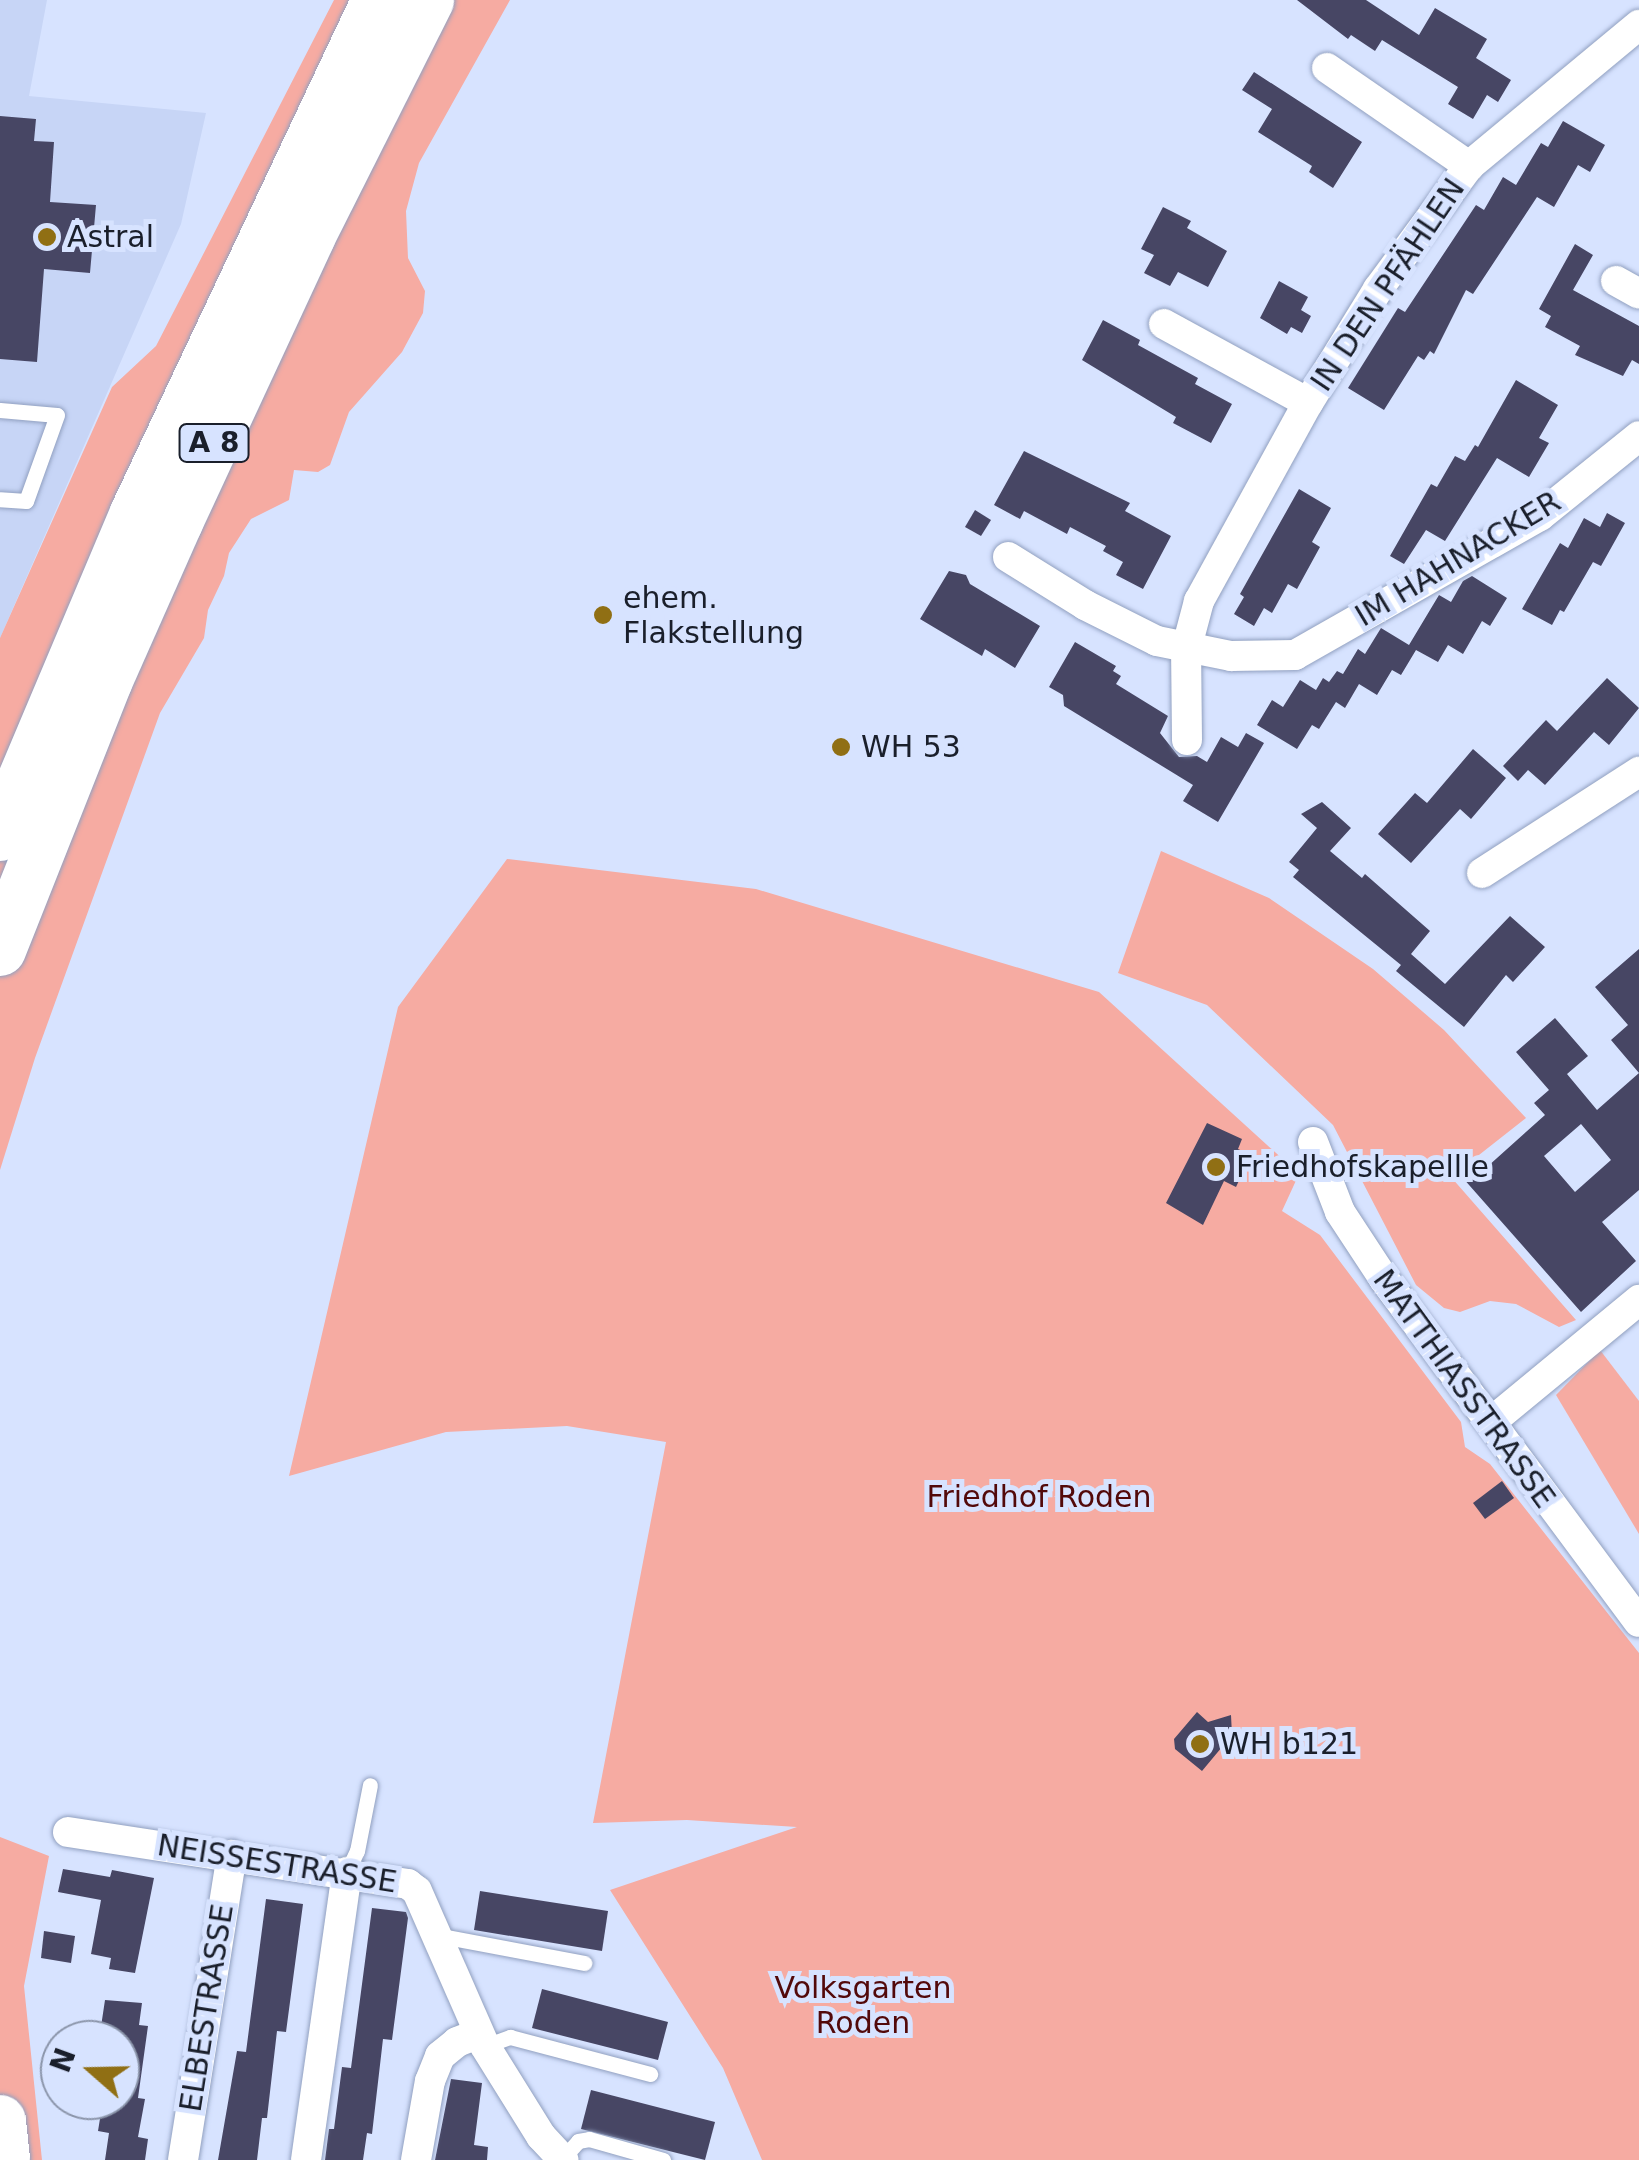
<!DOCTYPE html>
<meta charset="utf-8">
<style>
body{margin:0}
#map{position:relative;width:1639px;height:2160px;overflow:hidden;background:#d7e3ff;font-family:"DejaVu Sans",sans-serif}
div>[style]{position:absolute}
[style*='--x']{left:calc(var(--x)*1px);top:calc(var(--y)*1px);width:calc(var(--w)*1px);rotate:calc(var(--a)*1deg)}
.built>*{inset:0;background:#c7d5f6}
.green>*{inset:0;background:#f6aba2}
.building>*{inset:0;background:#474664}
.roads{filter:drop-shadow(0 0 2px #91a0c0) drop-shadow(0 0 2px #91a0c0)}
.lane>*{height:15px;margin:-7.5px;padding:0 7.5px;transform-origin:7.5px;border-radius:7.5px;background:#fff}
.street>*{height:30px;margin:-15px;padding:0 15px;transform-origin:15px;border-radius:15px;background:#fff}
.highway>*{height:52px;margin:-26px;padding:0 26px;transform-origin:26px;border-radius:26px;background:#fff}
.dots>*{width:28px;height:28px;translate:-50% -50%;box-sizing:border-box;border:5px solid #d7e3ff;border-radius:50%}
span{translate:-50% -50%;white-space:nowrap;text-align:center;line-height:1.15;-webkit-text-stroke:10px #d7e3ff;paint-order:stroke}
.shield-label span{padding:2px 8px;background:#d7e3ff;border:2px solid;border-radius:8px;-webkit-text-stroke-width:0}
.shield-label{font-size:28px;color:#1a1f2b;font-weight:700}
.poi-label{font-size:30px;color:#1a1f2b}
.left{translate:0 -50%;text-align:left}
.street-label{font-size:30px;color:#1a1f2b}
.park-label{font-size:30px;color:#52090a}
.north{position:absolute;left:40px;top:2020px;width:100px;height:100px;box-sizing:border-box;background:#d7e3ff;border:2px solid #8b95aa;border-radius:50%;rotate:290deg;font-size:28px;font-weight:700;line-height:40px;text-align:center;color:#1a1f2b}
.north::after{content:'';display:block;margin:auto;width:35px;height:45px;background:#906f14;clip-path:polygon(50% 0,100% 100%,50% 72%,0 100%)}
</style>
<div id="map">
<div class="built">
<div style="clip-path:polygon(0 0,47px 0,29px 96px,206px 113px,181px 224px,0 638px)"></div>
</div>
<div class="green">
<div style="clip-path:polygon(334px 0,510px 0,419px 163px,406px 211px,408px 258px,425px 291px,423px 313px,402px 352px,349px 412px,330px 465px,318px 472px,294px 470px,289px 500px,251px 519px,229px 553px,224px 576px,208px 610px,204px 638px,160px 713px,35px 1058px,0 1170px,0 638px,112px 387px,156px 346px)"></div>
<div style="clip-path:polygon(1161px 851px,1269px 898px,1373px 969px,1444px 1030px,1526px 1118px,1451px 1177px,1576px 1320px,1559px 1327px,1516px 1304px,1490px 1301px,1460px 1312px,1444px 1308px,1416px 1285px,1333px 1125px,1207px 1005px,1118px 973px)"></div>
<div style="clip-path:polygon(507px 859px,756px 889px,1099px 992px,1299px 1174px,1282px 1211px,1320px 1235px,1461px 1422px,1465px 1447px,1490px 1464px,1639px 1653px,1639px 2160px,762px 2160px,723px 2068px,610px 1890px,797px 1827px,687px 1820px,593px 1823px,666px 1442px,567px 1426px,446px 1432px,289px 1476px,398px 1007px)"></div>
<div style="clip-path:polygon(1600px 1350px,1639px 1401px,1639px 1534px,1556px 1395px)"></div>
<div style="clip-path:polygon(0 1837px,49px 1856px,24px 1986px,42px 2160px,0 2160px)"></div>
</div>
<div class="building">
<div style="clip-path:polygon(1297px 0,1366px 0,1419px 35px,1435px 8px,1487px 39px,1476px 58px,1511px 80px,1498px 102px,1487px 95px,1473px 119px,1448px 104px,1458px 87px,1382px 40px,1375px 51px,1351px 35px,1348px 39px)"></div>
<div style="clip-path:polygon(1254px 72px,1362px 142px,1333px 188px,1309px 172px,1312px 166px,1258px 132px,1272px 109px,1242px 90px)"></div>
<div style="clip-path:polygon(0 116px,36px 119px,34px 141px,54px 142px,50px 202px,96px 205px,90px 273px,44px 269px,37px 362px,0 359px)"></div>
<div style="clip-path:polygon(1563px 121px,1605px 145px,1590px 172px,1578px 165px,1554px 207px,1537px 197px,1473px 294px,1466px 290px,1434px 354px,1430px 351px,1424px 360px,1418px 356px,1384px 410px,1348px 388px,1398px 308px,1405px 312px,1476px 205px,1484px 210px,1503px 177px,1516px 185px,1541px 143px,1548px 147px)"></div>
<div style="clip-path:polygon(1163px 207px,1191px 221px,1187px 228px,1227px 251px,1208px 287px,1178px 272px,1170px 286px,1144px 273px,1154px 255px,1141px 249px)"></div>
<div style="clip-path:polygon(1575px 244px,1593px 255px,1573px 290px,1639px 326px,1639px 364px,1632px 360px,1623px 376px,1575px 355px,1580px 346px,1545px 327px,1551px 316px,1539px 309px)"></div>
<div style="clip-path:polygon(1279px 281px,1308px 297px,1301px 310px,1311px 316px,1302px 333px,1291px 327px,1287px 334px,1260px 318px)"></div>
<div style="clip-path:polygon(1103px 320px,1140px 340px,1138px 345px,1198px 378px,1195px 384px,1232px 404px,1211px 443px,1173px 423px,1176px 417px,1082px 360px)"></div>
<div style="clip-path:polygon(1516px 380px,1558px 405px,1539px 438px,1549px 443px,1529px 477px,1497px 458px,1445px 541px,1426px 530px,1404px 564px,1390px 556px,1431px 484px,1437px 487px,1455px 456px,1465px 461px,1475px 445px,1478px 447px)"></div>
<div style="clip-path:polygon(1024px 451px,1130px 503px,1125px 511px,1171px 536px,1143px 589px,1116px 575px,1123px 562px,1103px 551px,1106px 546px,1070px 527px,1067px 534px,1024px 511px,1020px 519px,994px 505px)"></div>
<div style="clip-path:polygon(1299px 489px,1331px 508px,1312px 542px,1320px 547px,1297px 589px,1288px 584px,1272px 613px,1264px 608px,1254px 626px,1234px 614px,1244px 597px,1240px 594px)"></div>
<div style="clip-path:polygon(975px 510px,991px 520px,981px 536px,965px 527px)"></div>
<div style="clip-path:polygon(1607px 513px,1625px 523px,1601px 566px,1593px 562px,1564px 612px,1560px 610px,1552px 625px,1522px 609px,1560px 543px,1568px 548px,1584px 518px,1600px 527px)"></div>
<div style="clip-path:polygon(949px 571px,966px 575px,970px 584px,1040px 626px,1015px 668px,985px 649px,982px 656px,920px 619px)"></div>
<div style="clip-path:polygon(1472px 576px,1507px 598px,1490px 626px,1482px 621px,1463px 654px,1448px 645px,1438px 662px,1416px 650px,1401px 675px,1392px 670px,1377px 695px,1359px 684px,1345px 708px,1336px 702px,1319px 729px,1312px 725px,1297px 749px,1257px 725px,1272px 700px,1283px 707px,1300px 680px,1316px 690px,1323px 678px,1329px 682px,1337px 671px,1343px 674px,1358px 649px,1365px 654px,1381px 628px,1409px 645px,1439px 595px,1451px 602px,1463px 581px)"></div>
<div style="clip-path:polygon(1075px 642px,1116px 666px,1113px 671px,1121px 676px,1116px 684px,1168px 716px,1160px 733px,1179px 757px,1197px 756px,1207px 762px,1221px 737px,1238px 747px,1246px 733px,1264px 743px,1218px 822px,1183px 801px,1193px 785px,1064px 706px,1063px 695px,1049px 687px)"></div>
<div style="clip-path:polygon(1607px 678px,1639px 708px,1609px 745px,1594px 732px,1545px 785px,1528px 770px,1518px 781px,1503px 766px,1546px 720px,1557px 731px)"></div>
<div style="clip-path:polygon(1473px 749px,1506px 778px,1471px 819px,1460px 809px,1411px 863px,1378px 834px,1415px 793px,1427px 803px)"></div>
<div style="clip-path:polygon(1322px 802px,1351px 828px,1330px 851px,1362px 878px,1365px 874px,1430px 931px,1411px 954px,1445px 984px,1510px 916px,1545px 947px,1513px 982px,1506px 975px,1464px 1027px,1396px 971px,1401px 965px,1293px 877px,1299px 870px,1289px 862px,1317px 828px,1301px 814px)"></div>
<div style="clip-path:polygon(1639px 949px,1639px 1073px,1611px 1040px,1628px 1025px,1595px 987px)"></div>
<div style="clip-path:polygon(evenodd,1555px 1018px,1588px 1056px,1567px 1074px,1597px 1110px,1639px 1073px,1639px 1190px,1602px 1222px,1636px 1261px,1581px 1312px,1462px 1177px,1481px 1160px,1487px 1167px,1545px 1115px,1534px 1103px,1549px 1090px,1516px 1052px,1555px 1018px,1581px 1124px,1611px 1160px,1575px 1192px,1544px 1156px,1581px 1124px)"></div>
<div style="clip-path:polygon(1207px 1123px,1242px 1139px,1238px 1149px,1251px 1155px,1236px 1187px,1224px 1181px,1203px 1225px,1166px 1203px)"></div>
<div style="clip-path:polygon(1502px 1481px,1514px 1498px,1485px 1519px,1473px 1503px)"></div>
<div style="clip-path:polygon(1197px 1712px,1208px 1722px,1231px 1715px,1232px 1735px,1202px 1771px,1175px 1749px,1174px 1739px)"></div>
<div style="clip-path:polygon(63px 1869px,110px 1877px,112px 1870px,154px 1878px,135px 1973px,109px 1969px,111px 1958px,91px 1954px,101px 1900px,58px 1892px)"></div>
<div style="clip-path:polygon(480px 1891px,608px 1911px,602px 1951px,474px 1930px)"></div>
<div style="clip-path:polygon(266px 1899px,303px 1904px,286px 2032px,277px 2031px,267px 2118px,262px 2118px,257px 2160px,218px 2160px,237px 2051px,246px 2052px)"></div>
<div style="clip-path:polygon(372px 1908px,406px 1912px,408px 1918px,392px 2040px,383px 2039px,372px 2134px,367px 2133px,363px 2160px,325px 2160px,329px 2129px,334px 2129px,342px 2067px,351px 2068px)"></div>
<div style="clip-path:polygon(44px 1931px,75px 1936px,71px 1963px,41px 1958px)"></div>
<div style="clip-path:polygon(542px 1989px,668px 2022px,658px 2060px,532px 2028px)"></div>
<div style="clip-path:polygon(105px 2000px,142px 2003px,139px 2025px,148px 2026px,138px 2098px,145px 2099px,138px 2137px,148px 2139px,145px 2160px,105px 2160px,109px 2133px,98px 2131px,103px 2100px,120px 2100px,120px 2040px,99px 2040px)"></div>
<div style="clip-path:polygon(451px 2079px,482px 2083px,474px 2145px,488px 2147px,487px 2160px,435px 2160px)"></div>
<div style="clip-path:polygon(591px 2090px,715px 2122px,705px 2160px,581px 2129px)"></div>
</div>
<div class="roads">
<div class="lane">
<div style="--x:0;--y:410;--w:57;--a:5"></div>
<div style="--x:57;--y:415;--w:91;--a:109.8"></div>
<div style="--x:26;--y:501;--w:26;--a:-176"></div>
<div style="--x:347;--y:1872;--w:23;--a:-65"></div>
<div style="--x:357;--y:1851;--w:67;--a:-78.9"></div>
<div style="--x:436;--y:1935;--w:151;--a:10.7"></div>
<div style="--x:485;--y:2046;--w:27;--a:-20"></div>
<div style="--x:510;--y:2037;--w:145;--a:14.8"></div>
<div style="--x:562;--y:2159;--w:24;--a:-48"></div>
<div style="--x:578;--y:2141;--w:11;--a:-10"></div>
<div style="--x:589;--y:2139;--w:77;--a:15.8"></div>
</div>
<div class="street">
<div style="--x:1327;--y:68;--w:173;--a:34.6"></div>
<div style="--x:1616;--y:281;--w:26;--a:29"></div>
<div style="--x:1164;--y:324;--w:164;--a:28.7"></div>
<div style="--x:1008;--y:557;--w:91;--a:31.9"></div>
<div style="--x:1085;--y:605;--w:80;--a:26.6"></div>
<div style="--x:1157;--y:641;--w:76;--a:11.5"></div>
<div style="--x:1231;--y:656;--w:64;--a:-0.9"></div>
<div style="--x:1295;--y:655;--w:282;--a:-29.6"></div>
<div style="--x:1540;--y:516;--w:127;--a:-38.9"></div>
<div style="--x:1187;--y:740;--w:90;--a:-90.6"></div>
<div style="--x:1186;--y:650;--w:51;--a:-75.1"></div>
<div style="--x:1199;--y:601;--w:226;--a:-61.2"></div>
<div style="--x:1308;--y:403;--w:134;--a:-58.4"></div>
<div style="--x:1378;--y:289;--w:153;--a:-53.5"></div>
<div style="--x:1469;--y:166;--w:221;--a:-39.7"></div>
<div style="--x:1482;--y:873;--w:187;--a:-32.8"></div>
<div style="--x:1313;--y:1142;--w:75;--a:68.9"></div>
<div style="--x:1340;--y:1212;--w:80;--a:56.7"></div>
<div style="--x:1384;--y:1279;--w:427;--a:53.4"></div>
<div style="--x:1491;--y:1422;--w:192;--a:-39.5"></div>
<div style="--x:68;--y:1832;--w:344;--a:8.7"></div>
<div style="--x:408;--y:1884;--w:11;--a:38"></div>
<div style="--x:417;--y:1891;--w:169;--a:66.3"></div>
<div style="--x:485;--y:2046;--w:106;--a:58.1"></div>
<div style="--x:541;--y:2136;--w:33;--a:47"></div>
<div style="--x:183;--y:2160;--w:309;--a:-80.9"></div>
<div style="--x:306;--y:2160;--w:291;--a:-81.9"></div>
<div style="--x:416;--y:2160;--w:80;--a:-80"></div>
<div style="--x:430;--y:2081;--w:27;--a:-68"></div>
<div style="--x:440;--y:2056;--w:22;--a:-39"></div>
<div style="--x:457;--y:2042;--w:22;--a:-21"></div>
</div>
<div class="highway">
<div style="--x:0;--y:835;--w:350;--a:-67.1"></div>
<div style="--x:136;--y:513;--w:567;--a:-64.75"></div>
<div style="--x:0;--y:950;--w:290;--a:-68.4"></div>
<div style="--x:107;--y:680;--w:173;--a:-66.1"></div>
<div style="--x:177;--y:522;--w:314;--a:-65.1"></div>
<div style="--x:309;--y:237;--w:265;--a:-63.3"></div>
<div style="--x:0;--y:2121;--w:39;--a:84"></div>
</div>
</div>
<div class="dots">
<div style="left:47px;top:237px;background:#906f14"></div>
<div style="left:603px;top:615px;background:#906f14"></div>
<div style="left:841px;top:747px;background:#906f14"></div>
<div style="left:1216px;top:1167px;background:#906f14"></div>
<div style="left:1200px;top:1744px;background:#906f14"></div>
</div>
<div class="shield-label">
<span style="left:214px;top:443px">A 8</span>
</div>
<div class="poi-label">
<span class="left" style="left:67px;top:237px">Astral</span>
<span class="left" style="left:623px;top:615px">ehem.<br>Flakstellung</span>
<span class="left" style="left:861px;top:747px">WH 53</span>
<span class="left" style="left:1236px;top:1167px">Friedhofskapellle</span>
<span class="left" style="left:1220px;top:1744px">WH b121</span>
</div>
<div class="street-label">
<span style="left:1388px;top:285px;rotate:-56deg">IN DEN PFÄHLEN</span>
<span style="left:1458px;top:559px;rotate:-31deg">IM HAHNACKER</span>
<span style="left:1464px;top:1389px;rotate:54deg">MATTHIASSTRASSE</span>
<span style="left:277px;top:1864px;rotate:9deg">NEISSESTRASSE</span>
<span style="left:207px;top:2008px;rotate:-81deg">ELBESTRASSE</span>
</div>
<div class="park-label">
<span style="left:1039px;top:1497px">Friedhof Roden</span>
<span style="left:863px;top:2005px">Volksgarten<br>Roden</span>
</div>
<div class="north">N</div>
</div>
